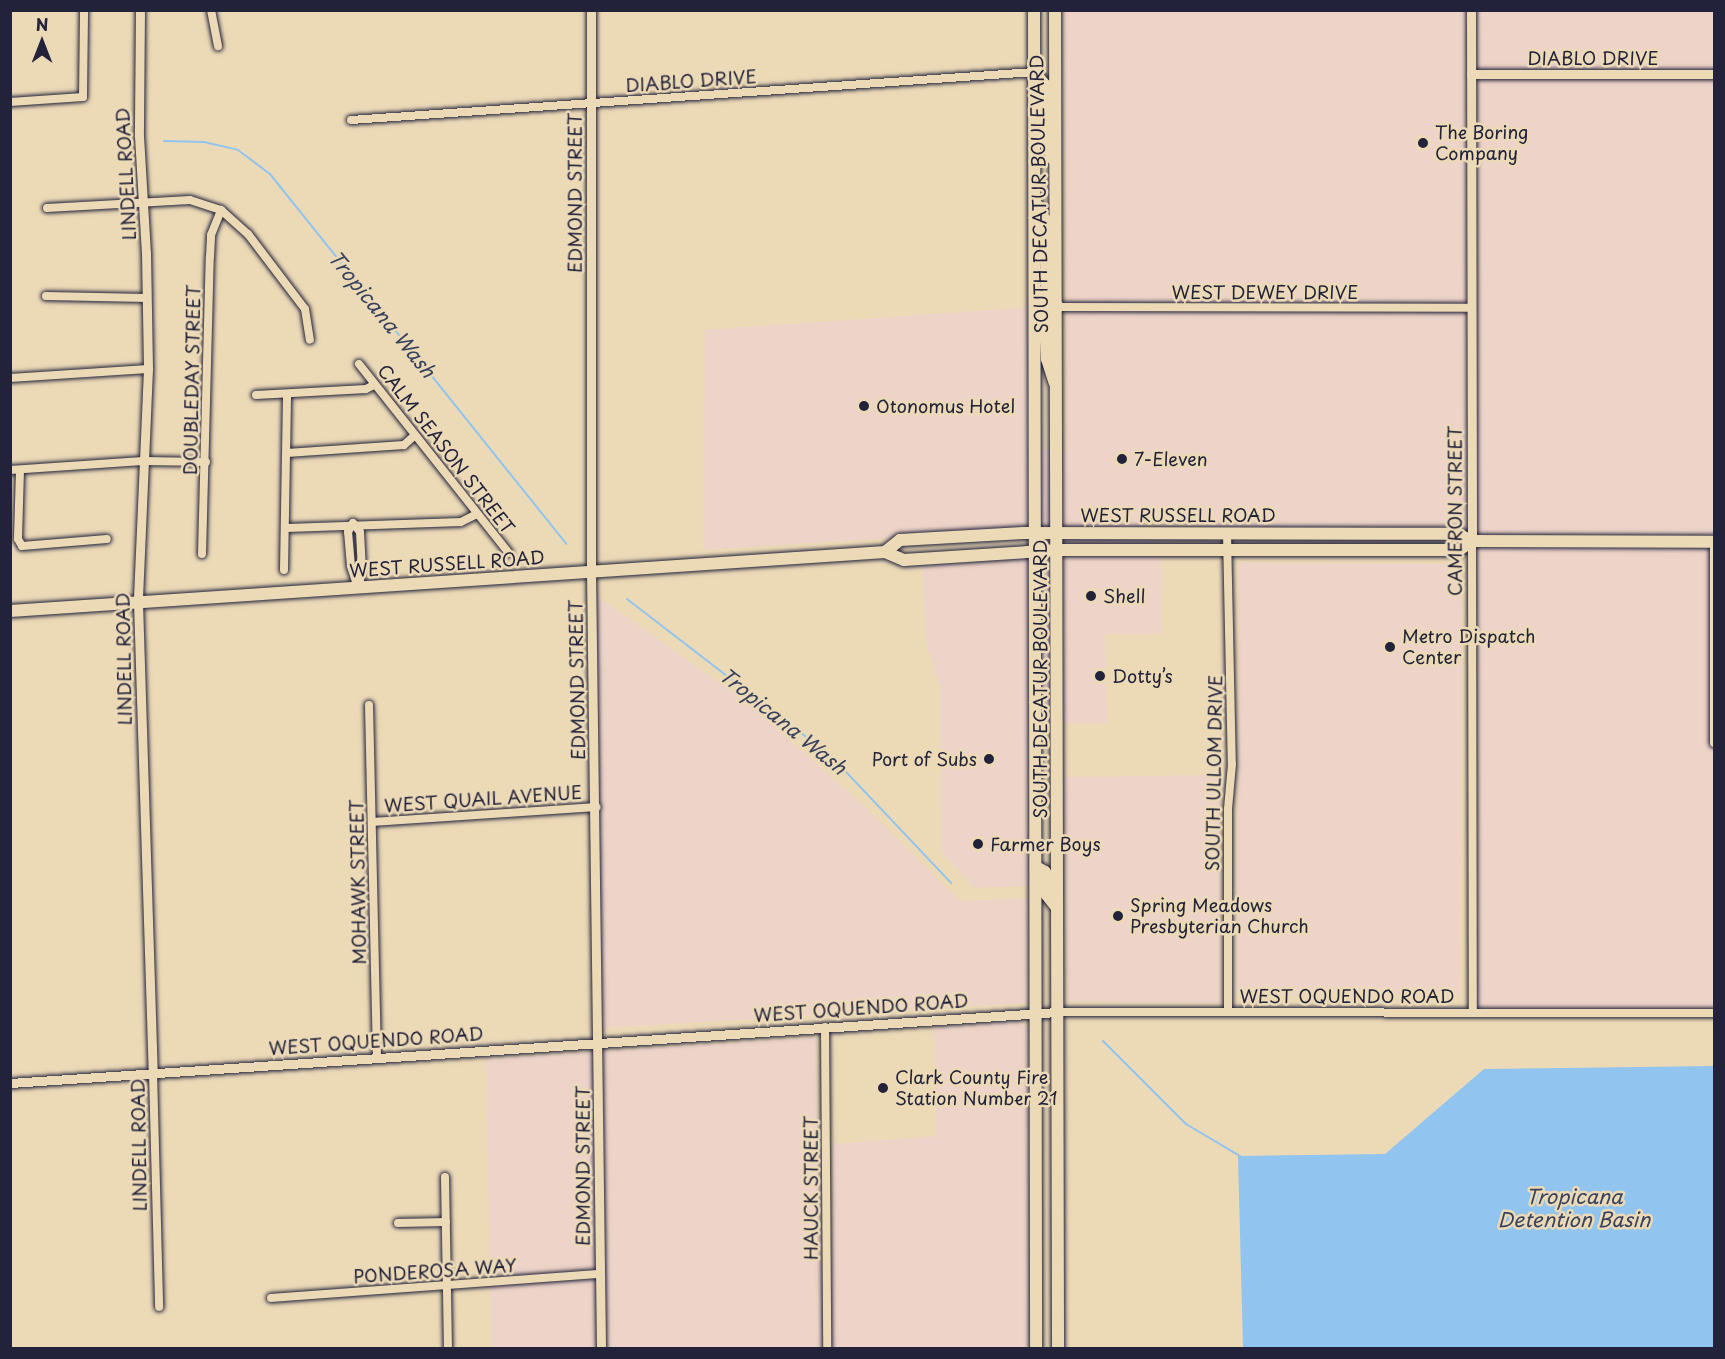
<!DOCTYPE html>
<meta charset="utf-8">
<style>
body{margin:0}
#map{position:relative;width:1725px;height:1359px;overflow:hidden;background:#ecdab7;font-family:"Playpen Sans",sans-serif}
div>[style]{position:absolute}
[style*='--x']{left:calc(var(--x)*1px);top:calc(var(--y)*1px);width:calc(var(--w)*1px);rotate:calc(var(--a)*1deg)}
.built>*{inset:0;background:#eed4c8}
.water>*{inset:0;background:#91c4ee}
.stream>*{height:2px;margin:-1px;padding:0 1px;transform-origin:1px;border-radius:1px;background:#91c4ee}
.roads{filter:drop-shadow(0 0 2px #22223b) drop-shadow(0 0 2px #22223b)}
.minor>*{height:8px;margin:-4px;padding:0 4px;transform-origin:4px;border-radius:4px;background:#ecdab7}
.tertiary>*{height:9px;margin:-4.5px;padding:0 4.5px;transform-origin:4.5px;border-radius:4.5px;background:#ecdab7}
.primary>*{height:12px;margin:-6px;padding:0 6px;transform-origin:6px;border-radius:6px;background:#ecdab7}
.dots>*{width:16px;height:16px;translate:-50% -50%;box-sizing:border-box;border:3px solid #ecdab7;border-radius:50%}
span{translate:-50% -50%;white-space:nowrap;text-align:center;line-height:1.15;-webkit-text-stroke:5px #ecdab7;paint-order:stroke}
.street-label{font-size:18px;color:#22223b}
.poi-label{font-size:18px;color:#22223b}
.left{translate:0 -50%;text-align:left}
.right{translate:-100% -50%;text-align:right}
.water-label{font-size:20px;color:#38425f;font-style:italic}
.frame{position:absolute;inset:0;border:12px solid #22223b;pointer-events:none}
.north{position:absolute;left:12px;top:12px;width:60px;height:60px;-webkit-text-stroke:4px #ecdab7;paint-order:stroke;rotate:0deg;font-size:16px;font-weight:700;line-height:24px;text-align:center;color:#22223b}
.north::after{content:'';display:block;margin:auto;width:21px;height:27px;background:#22223b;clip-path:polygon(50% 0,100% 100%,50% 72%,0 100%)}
</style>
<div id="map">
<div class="built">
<div style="clip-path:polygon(1065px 11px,1714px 11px,1714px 1012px,1473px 1012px,1470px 542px,1139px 522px,1161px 554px,1162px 634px,1105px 634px,1107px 723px,1030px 724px,1030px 886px,975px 888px,941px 852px,940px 686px,926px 644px,922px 564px,1030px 557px,1029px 529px,703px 550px,705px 330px,1031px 307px,1030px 450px,1067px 450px)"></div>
<div style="clip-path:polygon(1239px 563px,1462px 564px,1459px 996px,1237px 995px)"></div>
<div style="clip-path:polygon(593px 593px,747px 702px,861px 803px,960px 901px,1028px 898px,1026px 1003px,604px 1028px)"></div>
<div style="clip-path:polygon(1220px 775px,1220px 1003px,1068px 1001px,1064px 777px)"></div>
<div style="clip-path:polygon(1018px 1021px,1028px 1028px,1028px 1348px,491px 1348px,486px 1059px,816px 1037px,818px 1263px,833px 1261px,833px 1144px,936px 1136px,934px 1028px)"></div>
</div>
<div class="water">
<div style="clip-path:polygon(1714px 1066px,1714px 1348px,1243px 1348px,1238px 1156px,1385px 1154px,1484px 1069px)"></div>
</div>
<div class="stream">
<div style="--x:164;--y:141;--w:40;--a:1.4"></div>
<div style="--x:204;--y:142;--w:35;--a:13"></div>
<div style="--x:238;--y:150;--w:40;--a:37"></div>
<div style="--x:270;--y:174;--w:474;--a:51.3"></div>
<div style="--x:627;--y:599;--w:257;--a:37.6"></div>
<div style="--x:831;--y:756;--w:175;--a:46.6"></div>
<div style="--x:1103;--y:1041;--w:117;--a:45"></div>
<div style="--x:1186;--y:1124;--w:63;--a:30.7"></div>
</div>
<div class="roads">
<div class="minor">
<div style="--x:211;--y:10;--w:37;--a:79"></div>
<div style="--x:10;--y:102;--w:73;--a:-3.9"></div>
<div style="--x:83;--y:97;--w:87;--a:-89.3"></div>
<div style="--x:351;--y:120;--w:685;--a:-4.02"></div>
<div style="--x:47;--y:208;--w:143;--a:-3.2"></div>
<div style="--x:190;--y:200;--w:33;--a:18"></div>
<div style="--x:221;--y:210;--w:36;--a:42"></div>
<div style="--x:248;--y:234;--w:94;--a:52.8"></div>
<div style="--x:305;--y:309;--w:31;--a:81"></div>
<div style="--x:46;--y:296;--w:101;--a:1.1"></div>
<div style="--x:1058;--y:307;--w:413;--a:0.1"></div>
<div style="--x:359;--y:364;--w:241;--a:51.6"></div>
<div style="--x:10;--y:378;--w:138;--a:-3.7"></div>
<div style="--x:256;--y:395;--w:110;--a:-3.1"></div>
<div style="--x:366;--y:389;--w:9;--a:-27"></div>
<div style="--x:287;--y:453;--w:117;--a:-3.9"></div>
<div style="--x:404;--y:445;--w:13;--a:-42"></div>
<div style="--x:10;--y:470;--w:133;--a:-3.9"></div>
<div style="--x:143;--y:461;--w:63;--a:0.9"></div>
<div style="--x:20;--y:470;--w:69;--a:91.7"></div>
<div style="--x:18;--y:539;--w:8;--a:60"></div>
<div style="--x:22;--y:546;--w:85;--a:-4.7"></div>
<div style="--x:353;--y:523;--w:11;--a:52"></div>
<div style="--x:360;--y:532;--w:34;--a:87"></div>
<div style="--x:362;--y:566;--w:22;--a:100"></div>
<div style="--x:358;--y:588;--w:23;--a:-108"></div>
<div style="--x:351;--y:566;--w:34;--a:-95"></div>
<div style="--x:348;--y:532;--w:10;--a:-61"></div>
<div style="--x:287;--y:528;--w:174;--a:-2"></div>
<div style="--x:461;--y:522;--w:18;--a:-27"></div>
<div style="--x:1227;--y:534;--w:230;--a:88.8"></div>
<div style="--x:1232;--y:764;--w:45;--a:95.1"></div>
<div style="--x:1228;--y:809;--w:203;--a:90"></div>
<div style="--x:1472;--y:541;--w:471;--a:89.9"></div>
<div style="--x:1714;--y:542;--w:201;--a:90"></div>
<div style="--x:202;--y:554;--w:297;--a:-88.5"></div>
<div style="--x:210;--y:257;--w:22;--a:-87"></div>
<div style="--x:211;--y:235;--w:27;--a:-68"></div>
<div style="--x:284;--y:570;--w:175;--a:-89"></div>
<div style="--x:369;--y:705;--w:352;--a:88.7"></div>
<div style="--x:372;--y:822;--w:225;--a:-3.8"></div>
<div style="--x:1057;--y:1012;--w:657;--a:0.09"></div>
<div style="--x:825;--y:1027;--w:321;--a:89.6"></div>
<div style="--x:153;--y:1072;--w:235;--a:88.5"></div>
<div style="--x:445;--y:1177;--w:171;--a:89"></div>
<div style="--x:398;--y:1223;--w:48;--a:-1.2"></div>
<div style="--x:271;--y:1298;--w:330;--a:-4.2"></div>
</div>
<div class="tertiary">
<div style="--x:140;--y:10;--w:126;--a:90.5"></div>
<div style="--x:139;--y:136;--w:117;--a:86.6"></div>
<div style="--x:146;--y:253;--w:116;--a:89"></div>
<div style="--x:148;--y:369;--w:233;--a:92.5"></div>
<div style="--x:138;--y:602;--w:470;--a:88.2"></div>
<div style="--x:591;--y:10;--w:562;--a:90"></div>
<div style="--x:591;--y:572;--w:776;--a:89.26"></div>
<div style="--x:1471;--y:10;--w:531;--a:89.89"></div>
<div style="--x:1471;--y:74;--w:243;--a:0"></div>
<div style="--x:10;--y:1083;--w:1049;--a:-3.88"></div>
</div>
<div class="primary">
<div style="--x:1034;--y:10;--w:1338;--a:89.91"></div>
<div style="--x:1055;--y:10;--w:1338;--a:89.87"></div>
<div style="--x:1034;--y:72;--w:17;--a:50"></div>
<div style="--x:1045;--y:85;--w:53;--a:88.9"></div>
<div style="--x:1046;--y:138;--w:21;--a:73"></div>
<div style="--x:1037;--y:205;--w:17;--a:62"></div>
<div style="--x:1045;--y:220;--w:75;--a:88.5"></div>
<div style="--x:1047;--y:295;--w:16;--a:47"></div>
<div style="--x:1035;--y:294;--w:13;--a:48"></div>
<div style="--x:1044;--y:304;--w:55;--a:86.9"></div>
<div style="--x:1047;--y:359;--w:25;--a:72"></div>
<div style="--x:885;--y:552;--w:19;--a:-39"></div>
<div style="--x:900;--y:540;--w:123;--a:-3.3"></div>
<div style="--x:1023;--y:533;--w:435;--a:0.1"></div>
<div style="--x:1458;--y:534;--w:16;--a:27"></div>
<div style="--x:1472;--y:541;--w:242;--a:0.2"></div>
<div style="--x:10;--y:611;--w:877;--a:-3.86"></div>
<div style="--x:885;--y:552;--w:21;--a:23"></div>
<div style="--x:904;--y:560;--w:154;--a:-3.7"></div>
<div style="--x:1058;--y:550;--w:401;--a:0"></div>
<div style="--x:1459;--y:550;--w:16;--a:-35"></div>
<div style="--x:1036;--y:867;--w:10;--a:29"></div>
<div style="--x:1045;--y:872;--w:23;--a:85"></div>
<div style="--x:1047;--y:895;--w:16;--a:52"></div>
</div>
</div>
<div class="dots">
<div style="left:1423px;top:143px;background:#22223b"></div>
<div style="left:864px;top:406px;background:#22223b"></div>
<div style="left:1122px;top:459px;background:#22223b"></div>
<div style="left:1091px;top:596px;background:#22223b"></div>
<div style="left:1390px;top:647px;background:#22223b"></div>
<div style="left:1100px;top:676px;background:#22223b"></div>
<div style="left:989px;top:759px;background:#22223b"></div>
<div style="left:978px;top:844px;background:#22223b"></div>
<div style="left:1118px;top:916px;background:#22223b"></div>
<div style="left:883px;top:1088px;background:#22223b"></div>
</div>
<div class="street-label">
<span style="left:1593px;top:58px">DIABLO DRIVE</span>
<span style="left:691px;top:81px;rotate:-4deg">DIABLO DRIVE</span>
<span style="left:126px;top:174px;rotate:-93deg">LINDELL ROAD</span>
<span style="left:575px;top:193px;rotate:-90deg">EDMOND STREET</span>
<span style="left:1039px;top:194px;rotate:-91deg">SOUTH DECATUR BOULEVARD</span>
<span style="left:1265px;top:292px">WEST DEWEY DRIVE</span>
<span style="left:192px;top:380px;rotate:-89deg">DOUBLEDAY STREET</span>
<span style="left:446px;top:449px;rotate:52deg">CALM SEASON STREET</span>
<span style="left:1455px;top:511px;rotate:-90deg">CAMERON STREET</span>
<span style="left:1178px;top:515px">WEST RUSSELL ROAD</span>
<span style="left:447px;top:564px;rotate:-4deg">WEST RUSSELL ROAD</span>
<span style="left:124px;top:659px;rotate:-91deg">LINDELL ROAD</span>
<span style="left:1040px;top:679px;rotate:-90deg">SOUTH DECATUR BOULEVARD</span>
<span style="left:577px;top:680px;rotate:-91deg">EDMOND STREET</span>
<span style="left:1214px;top:773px;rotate:-89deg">SOUTH ULLOM DRIVE</span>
<span style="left:483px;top:799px;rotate:-4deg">WEST QUAIL AVENUE</span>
<span style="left:358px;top:882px;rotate:-91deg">MOHAWK STREET</span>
<span style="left:1347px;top:996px">WEST OQUENDO ROAD</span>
<span style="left:861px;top:1008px;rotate:-4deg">WEST OQUENDO ROAD</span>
<span style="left:376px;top:1041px;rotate:-4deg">WEST OQUENDO ROAD</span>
<span style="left:139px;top:1145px;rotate:-91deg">LINDELL ROAD</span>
<span style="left:583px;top:1166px;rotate:-90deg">EDMOND STREET</span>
<span style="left:811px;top:1188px;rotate:-90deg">HAUCK STREET</span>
<span style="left:435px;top:1271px;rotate:-4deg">PONDEROSA WAY</span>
</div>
<div class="poi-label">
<span class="left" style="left:1435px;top:143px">The Boring<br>Company</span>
<span class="left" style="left:876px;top:406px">Otonomus Hotel</span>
<span class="left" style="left:1134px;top:459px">7-Eleven</span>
<span class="left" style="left:1103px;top:596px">Shell</span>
<span class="left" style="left:1402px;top:647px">Metro Dispatch<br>Center</span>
<span class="left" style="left:1112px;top:676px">Dotty’s</span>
<span class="right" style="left:977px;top:759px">Port of Subs</span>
<span class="left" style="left:990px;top:844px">Farmer Boys</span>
<span class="left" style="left:1130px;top:916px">Spring Meadows<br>Presbyterian Church</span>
<span class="left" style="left:895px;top:1088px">Clark County Fire<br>Station Number 21</span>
</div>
<div class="water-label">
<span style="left:382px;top:314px;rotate:51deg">Tropicana Wash</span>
<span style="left:783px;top:721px;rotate:39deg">Tropicana Wash</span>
<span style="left:1574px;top:1208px">Tropicana<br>Detention Basin</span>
</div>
<div class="frame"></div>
<div class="north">N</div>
</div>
